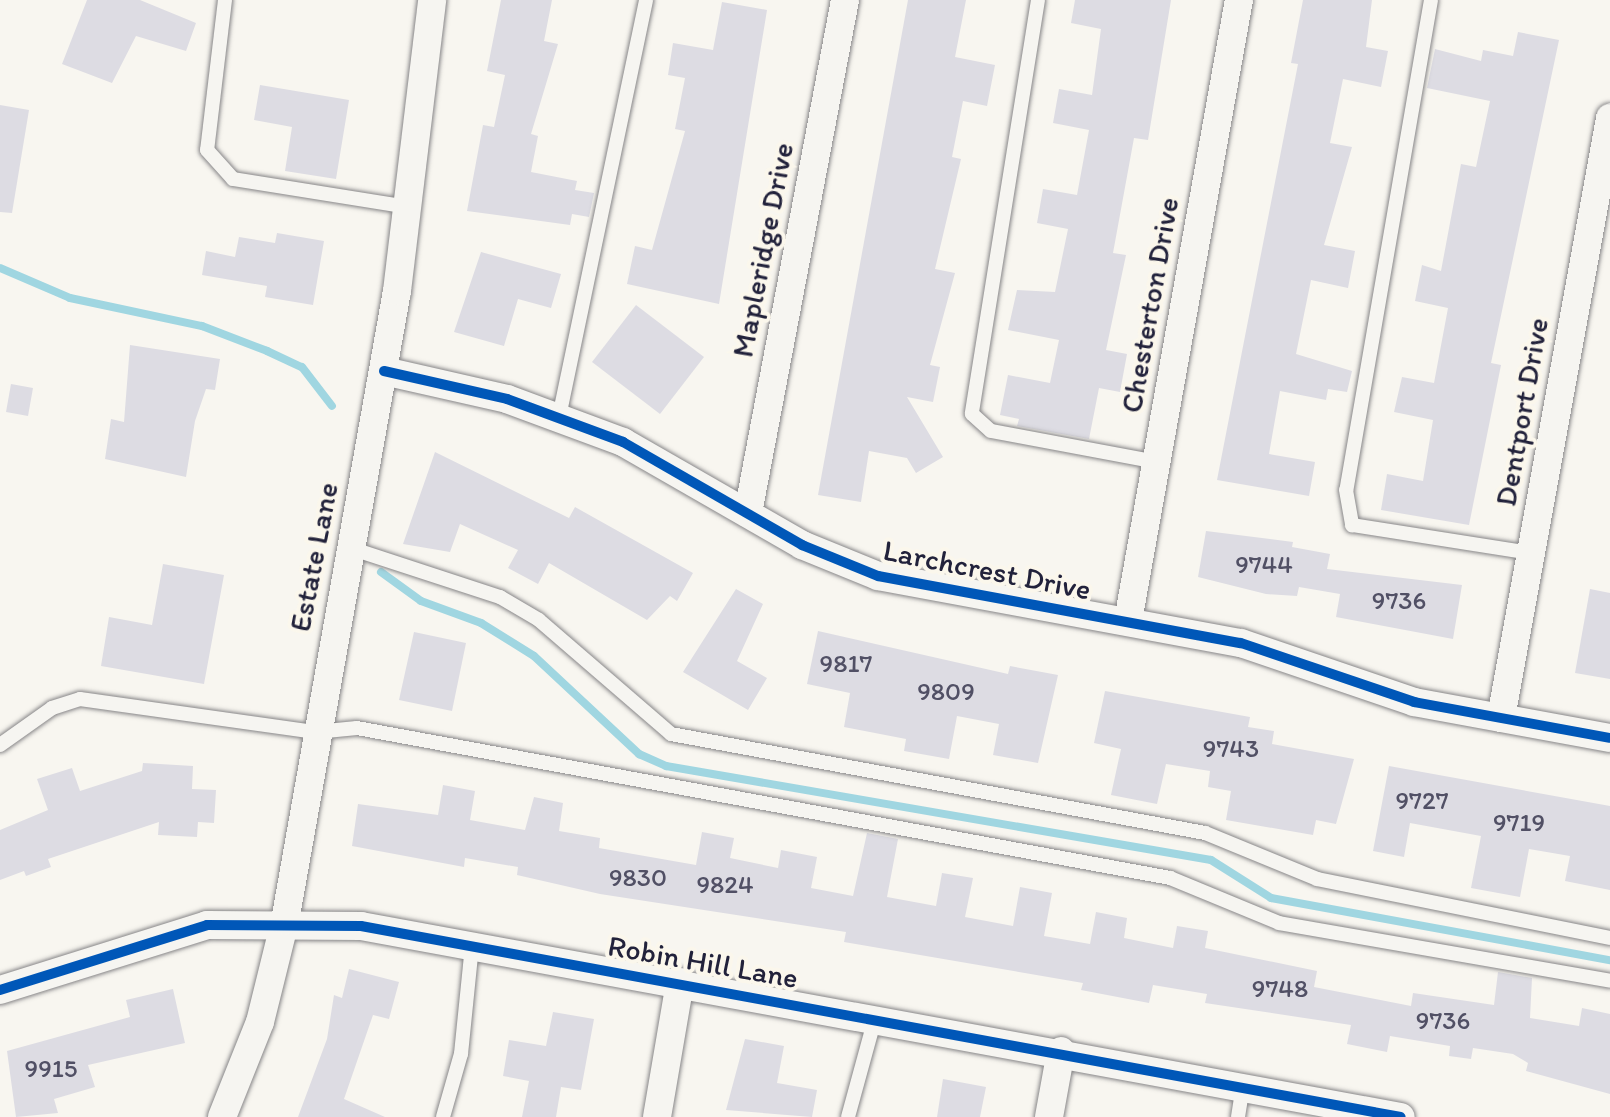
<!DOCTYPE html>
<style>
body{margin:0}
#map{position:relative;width:1610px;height:1117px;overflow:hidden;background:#f8f6f0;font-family:Itim,sans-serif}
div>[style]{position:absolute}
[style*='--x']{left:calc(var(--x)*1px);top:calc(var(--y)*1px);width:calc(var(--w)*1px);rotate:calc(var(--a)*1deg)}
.stream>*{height:8px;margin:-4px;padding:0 4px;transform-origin:4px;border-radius:4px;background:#a0d6e1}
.building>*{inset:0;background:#dddce3}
.roads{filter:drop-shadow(0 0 2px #878688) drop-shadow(0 0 2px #878688)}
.lane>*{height:14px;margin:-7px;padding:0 7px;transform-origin:7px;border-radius:7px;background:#f6f5f1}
.street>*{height:28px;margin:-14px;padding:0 14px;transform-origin:14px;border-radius:14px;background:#f6f5f1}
.cycleway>*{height:10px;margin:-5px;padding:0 5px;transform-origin:5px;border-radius:5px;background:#0057b8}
span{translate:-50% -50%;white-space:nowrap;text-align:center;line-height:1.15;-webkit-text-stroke:8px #fbf7ec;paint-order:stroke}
.number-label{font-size:26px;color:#515065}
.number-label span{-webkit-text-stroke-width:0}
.street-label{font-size:30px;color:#22223b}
</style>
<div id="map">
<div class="stream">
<div style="--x:0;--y:268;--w:76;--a:23.2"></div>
<div style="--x:70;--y:298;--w:135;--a:12"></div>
<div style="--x:202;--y:326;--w:70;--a:21"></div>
<div style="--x:267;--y:351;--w:38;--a:25"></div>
<div style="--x:302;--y:367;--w:49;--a:52.4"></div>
<div style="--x:381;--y:572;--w:49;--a:35.9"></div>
<div style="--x:421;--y:601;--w:64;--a:20.1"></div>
<div style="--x:481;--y:623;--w:62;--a:31.9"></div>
<div style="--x:534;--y:656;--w:144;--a:43"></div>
<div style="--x:639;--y:754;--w:30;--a:24"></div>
<div style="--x:666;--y:766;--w:553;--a:9.79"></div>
<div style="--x:1211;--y:860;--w:71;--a:32.3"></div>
<div style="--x:1271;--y:898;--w:345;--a:10.4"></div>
</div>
<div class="building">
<div style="clip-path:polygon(87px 0,140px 0,196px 23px,186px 51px,136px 36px,112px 83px,62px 64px)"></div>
<div style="clip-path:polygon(501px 0,552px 0,544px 41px,558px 44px,531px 134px,538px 136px,531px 172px,577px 181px,575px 190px,594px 193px,589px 217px,572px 214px,570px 225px,467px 211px,483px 125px,494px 127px,505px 75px,487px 71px)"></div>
<div style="clip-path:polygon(908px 0,966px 0,955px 57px,995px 65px,987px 106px,963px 101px,952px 157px,961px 159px,935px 269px,955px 273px,930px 365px,940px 367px,933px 402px,907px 397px,943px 457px,916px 473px,907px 458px,869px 451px,861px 502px,818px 495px)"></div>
<div style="clip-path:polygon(1075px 0,1171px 0,1148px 140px,1134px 138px,1113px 253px,1126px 255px,1106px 350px,1127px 354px,1120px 392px,1099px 388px,1089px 439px,1017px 426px,1019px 419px,1000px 415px,1008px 375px,1050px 383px,1059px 340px,1008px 330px,1017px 290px,1055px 292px,1068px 229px,1037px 223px,1043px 189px,1077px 195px,1089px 130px,1053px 123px,1059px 89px,1092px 95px,1101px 29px,1071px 23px)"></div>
<div style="clip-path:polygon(1303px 0,1372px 0,1366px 47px,1388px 51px,1381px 87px,1343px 79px,1330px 143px,1352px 147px,1324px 245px,1355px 251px,1348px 288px,1311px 280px,1296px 354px,1352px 371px,1347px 392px,1328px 389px,1326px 400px,1280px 391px,1269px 454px,1315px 462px,1309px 496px,1217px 480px,1298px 64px,1291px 63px)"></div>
<div style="clip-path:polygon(722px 2px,767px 10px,719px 304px,627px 284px,635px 246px,652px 250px,685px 131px,675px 129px,685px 78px,668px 75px,673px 43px,713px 50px)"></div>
<div style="clip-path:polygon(1518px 32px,1559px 40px,1491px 363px,1501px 365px,1469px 525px,1381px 510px,1387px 474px,1423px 481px,1433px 420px,1394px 412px,1402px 377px,1434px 383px,1448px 308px,1415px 301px,1422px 265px,1441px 271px,1461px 164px,1476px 167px,1490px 101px,1427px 88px,1435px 49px,1481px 61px,1483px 50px,1513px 56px)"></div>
<div style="clip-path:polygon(260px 85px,349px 100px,336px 179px,285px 171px,292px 127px,254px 120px)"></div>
<div style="clip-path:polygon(0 105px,29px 110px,12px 213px,0 212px)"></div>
<div style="clip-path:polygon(277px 233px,324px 241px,313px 305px,265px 297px,267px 286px,202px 275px,206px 251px,235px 257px,239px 237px,275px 243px)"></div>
<div style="clip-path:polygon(481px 252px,561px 274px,551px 308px,518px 299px,504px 346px,454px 332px)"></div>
<div style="clip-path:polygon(636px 305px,704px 357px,660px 414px,592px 362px)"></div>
<div style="clip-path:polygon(130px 345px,220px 359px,215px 390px,206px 389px,195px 421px,186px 477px,105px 459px,111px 419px,124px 422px)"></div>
<div style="clip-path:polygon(11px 384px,33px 388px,28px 416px,6px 412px)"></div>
<div style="clip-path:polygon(435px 452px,569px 518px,575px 507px,693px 573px,677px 601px,670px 596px,647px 620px,549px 563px,538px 584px,508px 568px,518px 550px,460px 524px,450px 552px,403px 544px)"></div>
<div style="clip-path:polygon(1206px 531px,1293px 542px,1292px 547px,1330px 554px,1327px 569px,1462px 585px,1453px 639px,1336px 617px,1340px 594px,1299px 587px,1297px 596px,1266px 594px,1198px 577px)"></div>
<div style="clip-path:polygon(163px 564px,224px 575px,204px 684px,101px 666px,109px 617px,152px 625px)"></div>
<div style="clip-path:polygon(736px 589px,763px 604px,737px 661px,767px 678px,748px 710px,683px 672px)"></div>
<div style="clip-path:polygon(1590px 589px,1610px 593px,1610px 679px,1575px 673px)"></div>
<div style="clip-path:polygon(818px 631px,1008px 674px,1010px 666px,1058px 675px,1038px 763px,993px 755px,999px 724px,957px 716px,949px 759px,904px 751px,906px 739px,844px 727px,850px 693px,807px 684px)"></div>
<div style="clip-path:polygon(414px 632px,466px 643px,452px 711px,399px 700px)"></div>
<div style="clip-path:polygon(1105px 691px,1250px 717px,1248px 727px,1274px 731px,1272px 744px,1354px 759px,1336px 824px,1316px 820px,1313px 835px,1226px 820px,1231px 791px,1208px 787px,1210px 771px,1166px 764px,1157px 804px,1111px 795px,1121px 749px,1094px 743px)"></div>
<div style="clip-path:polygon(143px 763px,193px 766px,192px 789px,216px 790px,214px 823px,198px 822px,197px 837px,158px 835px,159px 822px,48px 859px,51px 867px,26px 876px,24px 871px,0 880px,0 830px,48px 810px,37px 779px,72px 768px,80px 791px,142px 771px)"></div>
<div style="clip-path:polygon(1389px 766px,1610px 806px,1610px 890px,1565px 881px,1570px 856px,1529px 849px,1520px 897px,1471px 888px,1481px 836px,1410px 823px,1404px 857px,1373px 851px)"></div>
<div style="clip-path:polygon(443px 785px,475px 791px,470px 820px,525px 830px,534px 797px,563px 803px,559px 831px,600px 838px,599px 848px,696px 865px,702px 832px,734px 838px,730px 858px,778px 868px,781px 850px,817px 857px,811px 888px,853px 896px,867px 833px,898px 839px,887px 897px,936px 906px,942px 873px,973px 878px,965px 917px,1013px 926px,1020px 887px,1052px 893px,1044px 936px,1090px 944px,1096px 912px,1127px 918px,1124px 938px,1173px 948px,1177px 926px,1208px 931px,1205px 948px,1317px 971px,1314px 987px,1411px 1006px,1413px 993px,1494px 1005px,1498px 972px,1532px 978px,1530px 1018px,1579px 1026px,1582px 1008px,1610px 1014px,1610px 1094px,1526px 1071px,1528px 1063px,1513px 1054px,1473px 1048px,1471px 1059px,1449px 1056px,1450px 1046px,1390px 1036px,1387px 1052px,1347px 1044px,1351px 1025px,1205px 1003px,1207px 994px,1153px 985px,1149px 1003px,1081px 990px,1083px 983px,844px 942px,846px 932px,600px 894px,517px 875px,518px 867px,465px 858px,464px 867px,352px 846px,358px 804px,438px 815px)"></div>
<div style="clip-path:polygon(349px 969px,399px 982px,389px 1019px,373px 1015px,344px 1099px,385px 1117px,298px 1117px,327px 1039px,334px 995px,342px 998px)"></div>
<div style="clip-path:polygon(173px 989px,185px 1043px,88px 1065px,95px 1087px,54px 1099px,58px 1113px,16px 1117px,7px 1051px,130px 1017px,126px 1000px)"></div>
<div style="clip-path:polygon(553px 1012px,594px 1019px,581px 1090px,561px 1087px,556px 1117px,522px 1117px,529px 1081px,503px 1076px,509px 1040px,546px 1046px)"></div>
<div style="clip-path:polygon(745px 1039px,784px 1046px,777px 1083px,817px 1090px,812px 1117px,726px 1110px)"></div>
<div style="clip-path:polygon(943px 1079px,986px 1087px,980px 1117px,937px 1117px)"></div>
</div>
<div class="roads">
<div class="lane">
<div style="--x:225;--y:0;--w:151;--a:96.8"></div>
<div style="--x:207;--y:150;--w:39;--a:48"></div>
<div style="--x:233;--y:179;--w:176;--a:9.1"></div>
<div style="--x:1038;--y:0;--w:419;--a:99.1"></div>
<div style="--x:972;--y:414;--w:25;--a:42"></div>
<div style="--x:991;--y:431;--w:168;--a:10.6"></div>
<div style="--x:1431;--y:0;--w:497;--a:99.8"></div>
<div style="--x:1346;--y:490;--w:36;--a:80"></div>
<div style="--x:1352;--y:525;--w:181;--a:8.9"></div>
<div style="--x:559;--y:417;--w:426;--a:-78.2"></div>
<div style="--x:350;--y:548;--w:158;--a:18.1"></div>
<div style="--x:500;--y:597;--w:45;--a:30.5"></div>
<div style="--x:539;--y:620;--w:174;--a:40.8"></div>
<div style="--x:671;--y:734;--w:543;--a:10.5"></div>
<div style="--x:1205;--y:833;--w:121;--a:22.3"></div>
<div style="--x:1317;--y:879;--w:299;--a:11.4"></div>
<div style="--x:0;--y:745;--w:64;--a:-35.4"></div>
<div style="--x:52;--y:708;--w:29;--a:-18"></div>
<div style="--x:80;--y:699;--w:238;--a:8"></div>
<div style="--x:316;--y:732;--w:41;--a:-5.6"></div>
<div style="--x:357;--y:728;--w:827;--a:10.45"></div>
<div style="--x:1170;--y:878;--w:118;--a:22.4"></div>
<div style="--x:1279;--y:923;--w:336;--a:9.9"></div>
<div style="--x:443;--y:1117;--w:66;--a:-74.1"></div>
<div style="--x:461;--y:1054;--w:110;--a:-84.2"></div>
<div style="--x:848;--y:1117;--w:103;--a:-74.7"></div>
<div style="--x:1238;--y:1117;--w:30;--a:-81"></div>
</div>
<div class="street">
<div style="--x:384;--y:371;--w:126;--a:12.8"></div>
<div style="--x:507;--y:399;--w:124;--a:20.3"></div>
<div style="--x:623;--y:442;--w:207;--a:29.9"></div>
<div style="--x:802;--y:545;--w:82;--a:22.2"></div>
<div style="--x:878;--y:576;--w:369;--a:10.5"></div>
<div style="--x:1241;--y:643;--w:183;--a:18.8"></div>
<div style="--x:1414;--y:702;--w:199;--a:10.4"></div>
<div style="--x:748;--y:513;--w:522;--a:-79.29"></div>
<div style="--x:1128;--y:621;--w:631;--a:-79.87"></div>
<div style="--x:1501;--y:718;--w:610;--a:-79.7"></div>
<div style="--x:0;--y:990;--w:217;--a:-17.4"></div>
<div style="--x:207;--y:925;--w:154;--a:0.4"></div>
<div style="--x:361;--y:926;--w:1057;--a:10.41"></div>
<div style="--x:222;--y:1117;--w:102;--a:-68.2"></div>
<div style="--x:260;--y:1022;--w:104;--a:-76.1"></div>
<div style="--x:285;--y:921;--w:640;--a:-79.92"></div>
<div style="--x:397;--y:291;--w:293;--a:-83.1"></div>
<div style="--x:657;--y:1117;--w:137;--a:-80.3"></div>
<div style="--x:1049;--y:1117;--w:67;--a:-79.7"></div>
</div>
</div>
<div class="cycleway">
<div style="--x:384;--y:371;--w:126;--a:12.8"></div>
<div style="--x:507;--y:399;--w:124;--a:20.3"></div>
<div style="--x:623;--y:442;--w:207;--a:29.9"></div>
<div style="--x:802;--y:545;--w:82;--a:22.2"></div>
<div style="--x:878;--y:576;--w:369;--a:10.5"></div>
<div style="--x:1241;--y:643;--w:183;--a:18.8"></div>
<div style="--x:1414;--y:702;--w:199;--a:10.4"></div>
<div style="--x:0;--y:990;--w:217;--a:-17.4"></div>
<div style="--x:207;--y:925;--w:154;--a:0.4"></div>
<div style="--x:361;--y:926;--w:1057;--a:10.41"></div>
</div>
<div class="number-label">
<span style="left:1264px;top:565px">9744</span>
<span style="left:1399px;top:601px">9736</span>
<span style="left:846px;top:664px">9817</span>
<span style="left:946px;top:692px">9809</span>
<span style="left:1231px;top:749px">9743</span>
<span style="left:1422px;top:801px">9727</span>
<span style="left:1519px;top:823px">9719</span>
<span style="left:638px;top:878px">9830</span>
<span style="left:725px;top:885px">9824</span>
<span style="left:1280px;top:989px">9748</span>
<span style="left:1443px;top:1021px">9736</span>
<span style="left:51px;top:1069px">9915</span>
</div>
<div class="street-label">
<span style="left:763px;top:250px;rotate:-79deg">Mapleridge Drive</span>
<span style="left:1150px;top:305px;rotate:-80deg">Chesterton Drive</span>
<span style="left:1522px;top:412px;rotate:-80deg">Dentport Drive</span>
<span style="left:314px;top:557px;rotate:-79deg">Estate Lane</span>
<span style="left:987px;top:570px;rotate:11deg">Larchcrest Drive</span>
<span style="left:703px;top:962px;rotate:10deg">Robin Hill Lane</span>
</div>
</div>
